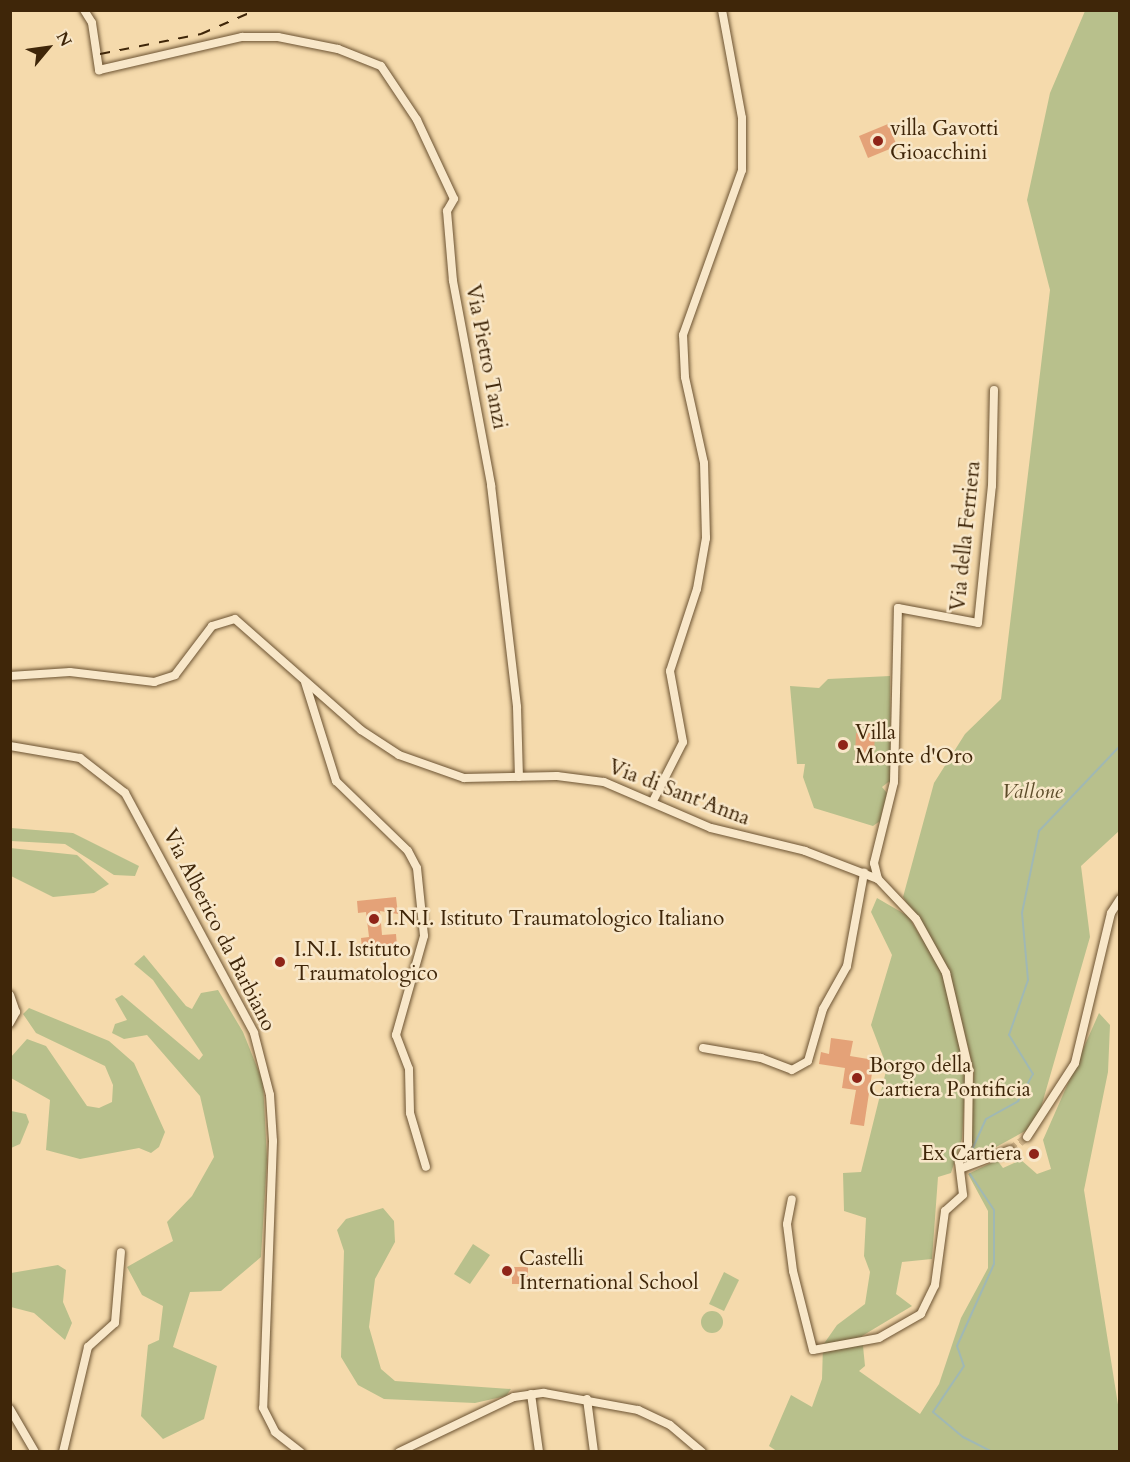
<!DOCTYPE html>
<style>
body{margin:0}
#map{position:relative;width:1130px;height:1462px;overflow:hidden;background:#f5daac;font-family:Cardo,serif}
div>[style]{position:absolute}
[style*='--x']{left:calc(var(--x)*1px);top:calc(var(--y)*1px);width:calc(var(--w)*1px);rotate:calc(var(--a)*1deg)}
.green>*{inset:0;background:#b8c08c}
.round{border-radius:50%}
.stream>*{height:2px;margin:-1px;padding:0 1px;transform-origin:1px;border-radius:1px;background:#a0b8b4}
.building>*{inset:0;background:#e4a278}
.minor-tunnel>*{height:8px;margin-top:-4px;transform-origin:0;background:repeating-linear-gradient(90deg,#d1b68b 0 8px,transparent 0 12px)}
.roads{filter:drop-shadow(0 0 2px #6c5332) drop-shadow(0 0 2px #6c5332)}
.minor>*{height:8px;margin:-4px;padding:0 4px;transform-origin:4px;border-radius:4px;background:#f8e7c9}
.rail>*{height:2px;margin-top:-1px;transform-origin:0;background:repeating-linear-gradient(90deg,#3f2609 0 10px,transparent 0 20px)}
.dots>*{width:16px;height:16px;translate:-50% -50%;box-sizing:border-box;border:3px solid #f8e7c9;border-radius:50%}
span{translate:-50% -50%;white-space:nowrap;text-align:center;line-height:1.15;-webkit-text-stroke:5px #f8e7c9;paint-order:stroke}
.poi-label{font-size:21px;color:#3f2609}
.left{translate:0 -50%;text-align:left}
.right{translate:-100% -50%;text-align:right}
.street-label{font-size:21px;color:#3f2609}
.park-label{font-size:21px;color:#5d4c2a;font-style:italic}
.frame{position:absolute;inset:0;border:12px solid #3f2609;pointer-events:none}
.north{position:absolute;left:18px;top:18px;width:60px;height:60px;-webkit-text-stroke:4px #f8e7c9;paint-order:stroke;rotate:61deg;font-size:16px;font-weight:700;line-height:24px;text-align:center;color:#3f2609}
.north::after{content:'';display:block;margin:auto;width:21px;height:27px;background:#3f2609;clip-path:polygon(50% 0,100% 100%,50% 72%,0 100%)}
</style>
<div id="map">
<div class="green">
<div style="clip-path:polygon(1085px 11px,1119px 11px,1119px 831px,1081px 866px,1090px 937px,1036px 1125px,967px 1163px,974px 1072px,950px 973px,903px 897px,934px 783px,965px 734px,1001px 699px,1050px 290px,1027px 200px,1050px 93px)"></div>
<div style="clip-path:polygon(890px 676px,891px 780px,882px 787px,887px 793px,880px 821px,873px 826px,814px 808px,803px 777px,805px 764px,797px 764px,790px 686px,819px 688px,828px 679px)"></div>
<div style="clip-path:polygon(11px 828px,73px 833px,139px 866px,135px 876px,114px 875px,65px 844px,11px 841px)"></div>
<div style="clip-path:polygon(10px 848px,77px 855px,109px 884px,94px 893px,53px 897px,11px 876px)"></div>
<div style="clip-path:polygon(877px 898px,908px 916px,944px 974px,965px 1071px,964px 1106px,962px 1139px,951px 1173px,938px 1177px,932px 1259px,902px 1262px,896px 1294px,912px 1306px,862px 1336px,865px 1366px,859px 1371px,920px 1414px,939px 1384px,961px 1318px,988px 1268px,988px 1211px,968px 1174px,997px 1160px,1003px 1168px,1021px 1160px,1037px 1174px,1051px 1169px,1043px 1140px,1099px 1013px,1110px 1025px,1108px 1072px,1084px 1190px,1119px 1411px,1119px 1451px,778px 1452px,769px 1446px,791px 1395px,812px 1407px,822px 1379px,823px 1345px,837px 1325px,865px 1304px,870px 1272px,864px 1256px,866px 1218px,844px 1211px,843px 1173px,861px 1172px,887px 1067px,871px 1025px,892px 955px,871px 912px)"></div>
<div style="clip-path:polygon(144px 955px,186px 1006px,192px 1009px,201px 993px,218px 990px,243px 1032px,263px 1082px,267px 1159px,261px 1257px,221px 1291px,190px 1292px,173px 1347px,217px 1366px,204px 1419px,163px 1439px,141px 1416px,148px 1345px,159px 1340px,163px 1306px,142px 1295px,127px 1267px,173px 1241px,167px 1222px,192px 1196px,214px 1157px,200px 1096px,147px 1035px,124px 1039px,112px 1033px,115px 1024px,127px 1020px,115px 999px,122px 995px,199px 1060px,203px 1055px,153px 980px,134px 964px)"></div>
<div style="clip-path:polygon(29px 1008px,109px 1041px,134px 1063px,165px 1132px,159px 1147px,151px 1153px,139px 1148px,80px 1159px,46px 1150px,50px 1100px,11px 1078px,11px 1057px,27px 1039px,46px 1046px,87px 1106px,99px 1108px,112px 1102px,113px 1085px,105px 1066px,36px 1033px,23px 1014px)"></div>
<div style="clip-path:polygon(11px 1111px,26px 1114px,29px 1122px,20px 1144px,11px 1148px)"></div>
<div style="clip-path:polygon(383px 1208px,394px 1221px,395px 1242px,375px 1279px,369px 1327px,381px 1369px,395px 1381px,511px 1389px,506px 1396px,475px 1403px,384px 1399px,358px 1385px,341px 1357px,344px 1251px,337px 1230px,346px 1219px)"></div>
<div style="clip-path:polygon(473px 1244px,490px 1255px,470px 1284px,454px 1274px)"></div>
<div style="clip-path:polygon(58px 1265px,66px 1270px,63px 1302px,72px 1323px,65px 1340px,34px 1313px,11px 1307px,11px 1273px)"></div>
<div style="clip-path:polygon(724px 1272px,739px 1280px,724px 1311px,709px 1304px)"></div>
<div class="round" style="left:701px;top:1311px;width:22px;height:22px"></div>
</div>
<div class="stream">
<div style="--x:966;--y:1163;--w:48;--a:-65.6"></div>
<div style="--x:986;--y:1119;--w:37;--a:-29"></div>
<div style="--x:1018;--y:1101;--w:31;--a:-61"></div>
<div style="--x:1033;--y:1074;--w:46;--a:-121.6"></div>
<div style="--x:1009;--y:1035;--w:58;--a:-70.9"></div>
<div style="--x:1028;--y:980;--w:67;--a:-95.1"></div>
<div style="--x:1022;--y:913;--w:84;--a:-78.3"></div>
<div style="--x:1039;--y:831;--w:117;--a:-46.4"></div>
<div style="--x:970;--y:1174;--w:43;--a:56.3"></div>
<div style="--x:994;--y:1210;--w:54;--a:90"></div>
<div style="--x:994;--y:1264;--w:90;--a:114.3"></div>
<div style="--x:957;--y:1346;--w:21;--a:71"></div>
<div style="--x:964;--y:1366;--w:55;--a:124"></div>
<div style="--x:933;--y:1412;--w:39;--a:40"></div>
<div style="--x:963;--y:1437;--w:34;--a:27"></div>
</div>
<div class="building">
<div style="clip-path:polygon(888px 124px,897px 146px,868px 158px,859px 136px)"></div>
<div style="clip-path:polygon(856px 733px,875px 733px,874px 753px,855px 756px)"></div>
<div style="clip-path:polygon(396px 897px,398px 914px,380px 911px,382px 935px,396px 934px,397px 946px,362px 949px,361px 938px,369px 937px,366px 912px,358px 913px,357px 901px)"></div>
<div style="clip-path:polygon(831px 1038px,853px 1041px,850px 1056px,874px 1060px,864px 1126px,850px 1124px,856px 1090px,842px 1088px,845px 1068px,819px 1064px,821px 1052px,829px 1054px)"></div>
<div style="clip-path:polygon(512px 1267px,528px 1267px,528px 1284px,512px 1284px)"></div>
</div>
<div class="minor-tunnel">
<div style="--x:1010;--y:1150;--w:21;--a:-37"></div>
</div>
<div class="roads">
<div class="minor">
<div style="--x:84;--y:10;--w:15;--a:58"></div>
<div style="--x:92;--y:23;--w:48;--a:81.5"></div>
<div style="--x:99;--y:70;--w:147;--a:-13"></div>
<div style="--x:242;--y:37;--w:36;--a:0"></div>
<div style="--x:278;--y:37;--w:61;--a:11.3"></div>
<div style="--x:338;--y:49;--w:46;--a:21.6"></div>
<div style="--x:381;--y:66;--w:65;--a:56.3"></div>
<div style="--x:417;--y:120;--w:87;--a:64.9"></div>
<div style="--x:454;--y:199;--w:14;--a:120"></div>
<div style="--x:447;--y:211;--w:70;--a:85.1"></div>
<div style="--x:453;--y:281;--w:208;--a:79.4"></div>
<div style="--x:491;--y:485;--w:224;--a:83.3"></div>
<div style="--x:517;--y:707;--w:70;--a:88.4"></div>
<div style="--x:10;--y:676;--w:60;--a:-3.8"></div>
<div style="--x:70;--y:672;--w:85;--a:6.8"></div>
<div style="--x:154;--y:682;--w:22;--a:-18"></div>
<div style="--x:175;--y:675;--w:61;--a:-52.9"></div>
<div style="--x:212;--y:626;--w:24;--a:-17"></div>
<div style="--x:235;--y:619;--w:168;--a:41.4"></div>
<div style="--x:361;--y:730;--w:45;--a:33.3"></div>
<div style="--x:399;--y:755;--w:69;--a:19.5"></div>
<div style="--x:464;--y:778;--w:93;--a:-1.2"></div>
<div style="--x:557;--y:776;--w:47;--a:7.3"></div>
<div style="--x:604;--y:782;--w:116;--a:23.3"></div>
<div style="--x:711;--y:828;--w:97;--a:13.7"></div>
<div style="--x:805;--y:851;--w:78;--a:21"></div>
<div style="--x:878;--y:879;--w:55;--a:46.5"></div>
<div style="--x:916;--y:919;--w:62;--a:60.9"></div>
<div style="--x:946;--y:973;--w:100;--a:76.7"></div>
<div style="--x:969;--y:1070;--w:74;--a:90.8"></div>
<div style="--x:968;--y:1144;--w:20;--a:117"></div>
<div style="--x:959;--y:1162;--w:33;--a:83"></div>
<div style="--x:963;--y:1195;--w:24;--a:138"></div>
<div style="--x:945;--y:1211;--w:75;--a:97.7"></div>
<div style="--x:935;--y:1285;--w:32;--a:116"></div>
<div style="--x:921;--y:1314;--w:48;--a:150.3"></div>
<div style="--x:879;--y:1338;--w:67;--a:169.7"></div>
<div style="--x:813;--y:1350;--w:81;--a:-104.2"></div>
<div style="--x:793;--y:1271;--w:47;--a:-97.3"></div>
<div style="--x:787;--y:1224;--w:25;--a:-79"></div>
<div style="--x:305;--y:682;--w:104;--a:72.6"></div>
<div style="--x:336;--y:781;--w:100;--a:44.2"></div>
<div style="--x:408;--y:851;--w:19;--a:62"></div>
<div style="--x:417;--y:868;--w:68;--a:84.1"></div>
<div style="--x:424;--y:936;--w:103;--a:105.8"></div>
<div style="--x:396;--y:1035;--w:36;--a:69"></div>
<div style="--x:409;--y:1069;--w:44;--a:88.7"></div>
<div style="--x:410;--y:1113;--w:56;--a:73.5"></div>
<div style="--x:10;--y:746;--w:71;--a:9.7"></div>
<div style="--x:80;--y:758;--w:57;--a:37.9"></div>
<div style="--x:125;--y:793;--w:272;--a:61.7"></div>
<div style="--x:254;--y:1033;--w:64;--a:75.5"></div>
<div style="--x:270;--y:1095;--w:46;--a:86.3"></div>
<div style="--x:273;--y:1141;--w:267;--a:92.1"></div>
<div style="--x:263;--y:1408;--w:27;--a:63"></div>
<div style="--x:275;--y:1432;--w:33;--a:38"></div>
<div style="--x:653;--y:801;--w:66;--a:-63"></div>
<div style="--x:683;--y:742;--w:72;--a:-100.4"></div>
<div style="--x:670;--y:671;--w:86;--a:-71.8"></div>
<div style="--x:697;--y:589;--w:52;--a:-80"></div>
<div style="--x:706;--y:538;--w:75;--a:-91.5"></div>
<div style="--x:704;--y:463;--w:88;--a:-102.5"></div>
<div style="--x:685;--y:377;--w:42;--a:-92.7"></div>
<div style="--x:683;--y:335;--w:175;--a:-70.3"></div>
<div style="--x:742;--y:170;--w:52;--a:-90"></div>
<div style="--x:742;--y:118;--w:110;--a:-100.5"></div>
<div style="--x:878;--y:879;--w:16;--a:-104"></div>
<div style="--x:874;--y:863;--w:83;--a:-76.1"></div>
<div style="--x:894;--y:782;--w:174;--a:-88.7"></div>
<div style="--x:898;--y:608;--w:81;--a:10.6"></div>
<div style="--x:978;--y:623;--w:138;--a:-84.2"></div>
<div style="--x:992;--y:486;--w:96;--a:-88.8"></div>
<div style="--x:10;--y:995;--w:18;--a:71"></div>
<div style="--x:16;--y:1012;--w:13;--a:119"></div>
<div style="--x:703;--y:1048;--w:59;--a:9.8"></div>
<div style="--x:761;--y:1058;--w:33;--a:21"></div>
<div style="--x:792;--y:1070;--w:18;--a:-29"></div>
<div style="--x:808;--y:1061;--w:54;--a:-73.9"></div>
<div style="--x:823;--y:1009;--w:49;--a:-60.8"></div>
<div style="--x:847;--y:966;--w:95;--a:-79.6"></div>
<div style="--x:1027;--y:1137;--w:88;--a:-57"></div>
<div style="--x:1075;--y:1063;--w:154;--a:-76.5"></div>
<div style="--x:1111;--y:913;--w:17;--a:-57"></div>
<div style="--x:962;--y:1168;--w:51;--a:-20.6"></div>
<div style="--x:531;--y:1394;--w:59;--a:82.1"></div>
<div style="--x:587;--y:1399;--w:53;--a:82.5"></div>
<div style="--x:10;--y:1409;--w:50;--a:59.8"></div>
<div style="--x:63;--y:1452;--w:108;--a:-76.6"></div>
<div style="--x:88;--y:1347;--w:36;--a:-42"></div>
<div style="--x:115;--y:1323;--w:71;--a:-85.2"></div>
<div style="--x:399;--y:1452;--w:127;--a:-25.6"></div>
<div style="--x:514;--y:1397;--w:30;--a:-8"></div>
<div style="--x:544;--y:1393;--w:96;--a:10.3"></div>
<div style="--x:638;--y:1410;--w:35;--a:25"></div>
<div style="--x:670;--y:1425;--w:42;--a:40.2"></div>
</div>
</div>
<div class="rail">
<div style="--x:100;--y:54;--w:103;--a:-11.2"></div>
<div style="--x:201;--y:34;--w:60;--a:-23.6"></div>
</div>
<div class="dots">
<div style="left:878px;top:141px;background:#8f2418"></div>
<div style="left:843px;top:745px;background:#8f2418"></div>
<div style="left:374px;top:919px;background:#8f2418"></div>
<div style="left:280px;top:962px;background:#8f2418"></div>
<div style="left:857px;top:1078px;background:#8f2418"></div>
<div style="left:1034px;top:1154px;background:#8f2418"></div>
<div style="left:507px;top:1271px;background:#8f2418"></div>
</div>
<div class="poi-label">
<span class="left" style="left:890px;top:141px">villa Gavotti<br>Gioacchini</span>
<span class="left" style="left:855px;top:745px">Villa<br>Monte d'Oro</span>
<span class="left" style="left:386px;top:919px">I.N.I. Istituto Traumatologico Italiano</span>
<span class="left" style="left:294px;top:962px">I.N.I. Istituto<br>Traumatologico</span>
<span class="left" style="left:869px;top:1078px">Borgo della<br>Cartiera Pontificia</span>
<span class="right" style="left:1022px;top:1154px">Ex Cartiera</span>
<span class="left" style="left:519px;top:1271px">Castelli<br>International School</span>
</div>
<div class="street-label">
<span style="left:486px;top:357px;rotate:79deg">Via Pietro Tanzi</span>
<span style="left:966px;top:536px;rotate:-84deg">Via della Ferriera</span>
<span style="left:679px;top:793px;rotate:21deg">Via di Sant'Anna</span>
<span style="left:219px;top:930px;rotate:63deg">Via Alberico da Barbiano</span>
</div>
<div class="park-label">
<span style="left:1032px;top:792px">Vallone</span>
</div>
<div class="frame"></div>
<div class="north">N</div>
</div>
